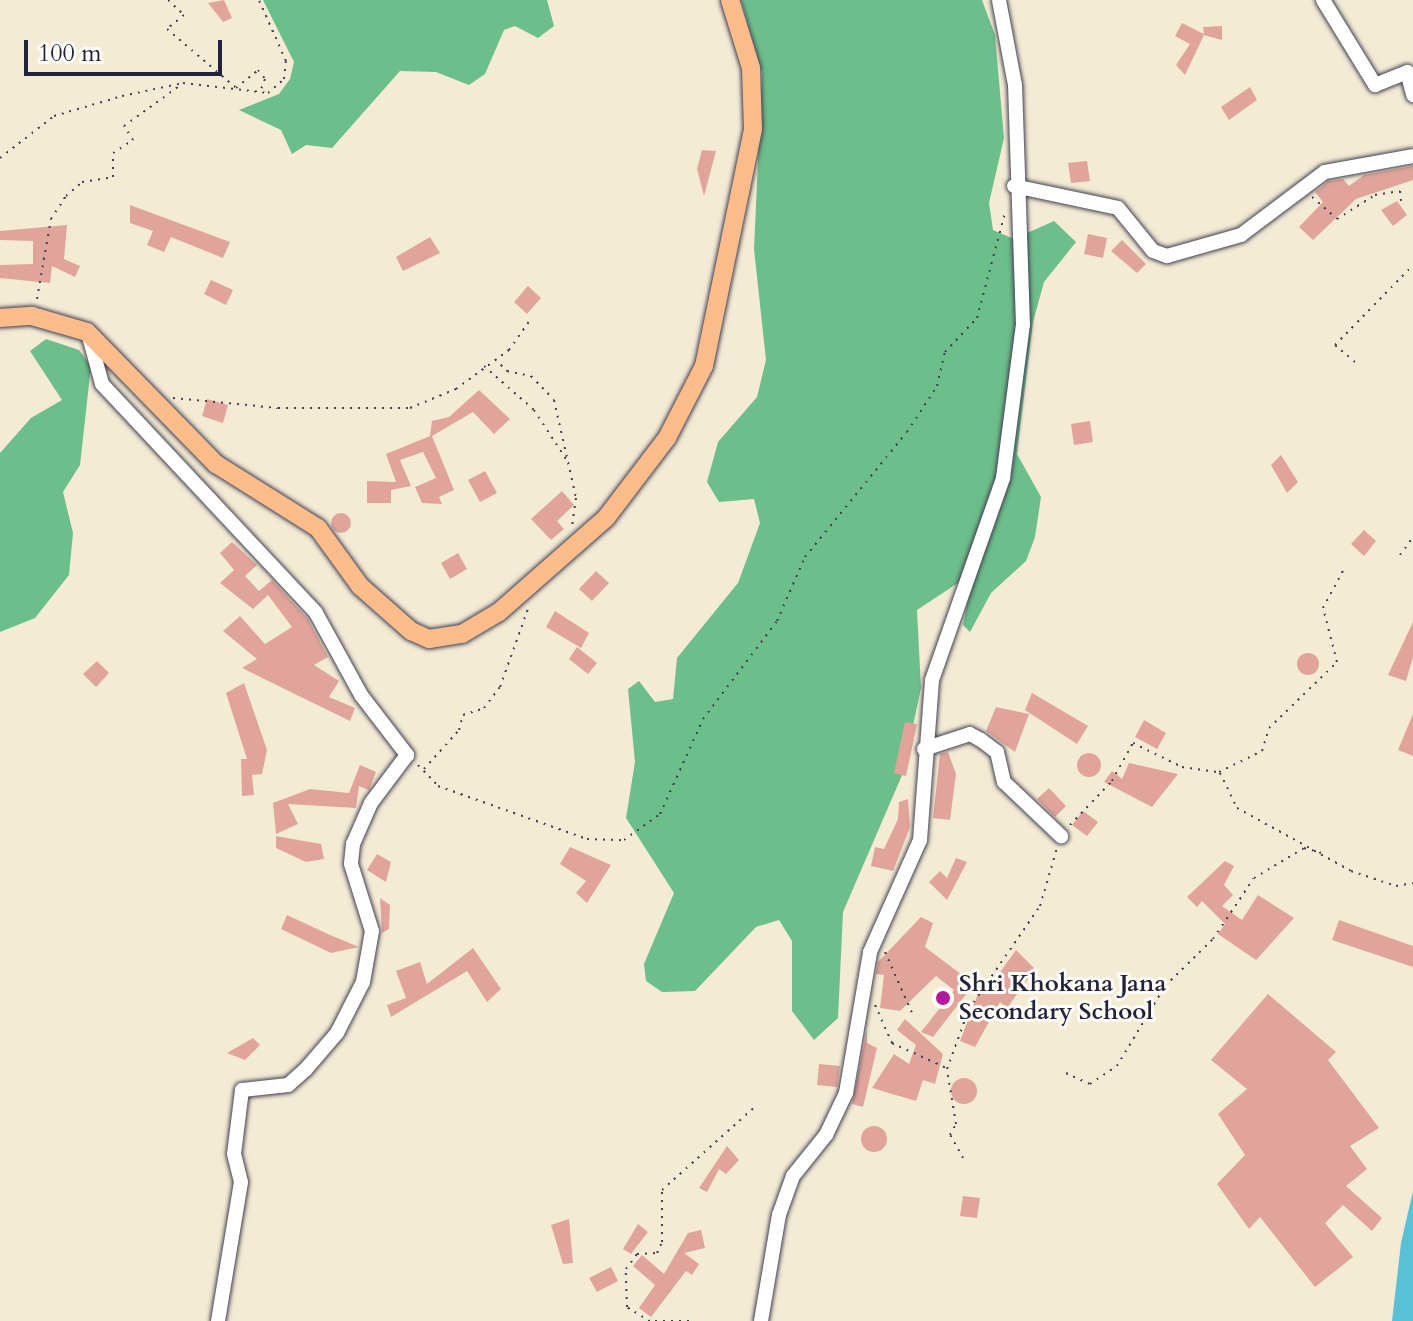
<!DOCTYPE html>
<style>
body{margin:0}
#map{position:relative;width:1413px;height:1321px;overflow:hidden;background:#f4ebd5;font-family:Cardo,serif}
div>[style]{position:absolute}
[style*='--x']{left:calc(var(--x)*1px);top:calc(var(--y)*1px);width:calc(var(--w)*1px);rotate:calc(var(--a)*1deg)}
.forest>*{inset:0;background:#6cbe8a}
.water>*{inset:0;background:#59c1d6}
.building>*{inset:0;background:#e1a49b}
.round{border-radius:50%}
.path>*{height:2px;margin-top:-1px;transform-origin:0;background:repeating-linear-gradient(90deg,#424052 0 2px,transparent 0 8px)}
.roads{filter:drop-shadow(0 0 2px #424052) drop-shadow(0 0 2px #424052)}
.minor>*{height:14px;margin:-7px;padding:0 7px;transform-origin:7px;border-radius:7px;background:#fff}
.major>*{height:18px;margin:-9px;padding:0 9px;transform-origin:9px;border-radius:9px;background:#fabc8b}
.dots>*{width:22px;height:22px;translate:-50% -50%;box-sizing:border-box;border:4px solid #fdfcf7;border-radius:50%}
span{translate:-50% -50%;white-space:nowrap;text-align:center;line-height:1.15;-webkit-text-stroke:6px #fdfcf7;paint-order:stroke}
.poi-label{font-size:24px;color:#22223b;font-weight:700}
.left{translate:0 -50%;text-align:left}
.scale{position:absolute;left:24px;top:40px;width:198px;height:36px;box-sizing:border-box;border:4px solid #22223b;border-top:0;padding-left:10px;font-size:24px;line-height:28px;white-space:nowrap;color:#22223b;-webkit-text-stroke:6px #fdfcf7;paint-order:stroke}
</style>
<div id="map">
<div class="forest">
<div style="clip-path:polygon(263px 0,547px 0,554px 26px,538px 38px,515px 26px,504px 30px,485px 74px,469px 85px,436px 72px,400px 71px,332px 148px,306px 145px,292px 154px,281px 130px,239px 110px,279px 94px,290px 79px,294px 62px)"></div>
<div style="clip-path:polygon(741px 0,982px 0,995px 35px,1004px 138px,989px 203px,993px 230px,1014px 239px,1054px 221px,1076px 242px,1044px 282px,1033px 322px,1017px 454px,1041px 497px,1035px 537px,1026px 561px,991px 593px,970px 632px,963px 625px,973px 573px,917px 610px,921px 688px,903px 773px,843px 912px,838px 1018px,814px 1040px,792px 1011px,792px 941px,779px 920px,756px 927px,695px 991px,662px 992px,646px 981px,644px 964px,674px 893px,626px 818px,635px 762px,628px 689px,639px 681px,655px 702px,673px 699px,677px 658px,738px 583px,760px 523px,754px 499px,719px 502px,707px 482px,718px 442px,757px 397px,766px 360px,754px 249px,762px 73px)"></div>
<div style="clip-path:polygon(46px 339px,79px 350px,91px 366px,80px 465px,63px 492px,73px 533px,69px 575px,35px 618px,0 632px,0 453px,31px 418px,62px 400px,30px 351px)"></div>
</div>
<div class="water">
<div style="clip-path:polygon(1413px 1191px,1413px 1321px,1392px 1321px,1401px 1243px)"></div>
</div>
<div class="building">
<div style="clip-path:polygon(224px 0,232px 18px,223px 22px,208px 3px)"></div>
<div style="clip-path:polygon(1182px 23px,1204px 34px,1203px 27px,1222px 26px,1222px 40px,1204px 35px,1185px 75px,1176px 65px,1190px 44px,1175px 36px)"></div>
<div style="clip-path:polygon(1250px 87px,1257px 100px,1229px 120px,1221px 107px)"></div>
<div style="clip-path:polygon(702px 150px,716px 151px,704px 196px,697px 169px)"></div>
<div style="clip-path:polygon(1087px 161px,1090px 181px,1071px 183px,1068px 163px)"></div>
<div style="clip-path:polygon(1413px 166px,1413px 180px,1356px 199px,1313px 240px,1299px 227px,1323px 202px,1315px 192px,1329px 181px,1343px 179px,1349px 186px,1364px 175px)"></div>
<div style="clip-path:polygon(1397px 201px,1407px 215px,1393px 226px,1381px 210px)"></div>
<div style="clip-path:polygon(130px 205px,230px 242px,223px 258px,171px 237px,164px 252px,147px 245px,153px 231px,130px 223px)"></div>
<div style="clip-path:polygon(67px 225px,64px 259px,80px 266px,75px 277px,52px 266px,50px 283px,0 278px,0 265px,33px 264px,33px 241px,0 240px,0 231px)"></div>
<div style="clip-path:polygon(1088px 234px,1107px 238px,1103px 258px,1084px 254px)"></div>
<div style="clip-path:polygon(430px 237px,440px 253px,403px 271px,396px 257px)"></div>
<div style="clip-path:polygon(1122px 240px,1146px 264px,1137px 273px,1111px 251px)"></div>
<div style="clip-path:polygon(211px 280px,233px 290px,226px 305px,204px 294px)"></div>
<div style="clip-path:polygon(528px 286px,541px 298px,527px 314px,514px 302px)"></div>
<div style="clip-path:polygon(479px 390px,510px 419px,494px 434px,473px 412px,432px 436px,454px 490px,439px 497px,442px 504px,422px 503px,415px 487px,436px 478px,423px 452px,400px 460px,411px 486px,391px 490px,391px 503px,367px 503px,367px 481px,396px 482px,386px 454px,430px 436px,432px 421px,449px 417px)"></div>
<div style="clip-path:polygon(207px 399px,228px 405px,223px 423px,202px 416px)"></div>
<div style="clip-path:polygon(1090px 421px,1093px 442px,1074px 445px,1071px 424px)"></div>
<div style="clip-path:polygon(1281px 455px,1298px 482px,1287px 493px,1271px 465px)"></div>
<div style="clip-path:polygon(485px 471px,497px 493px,480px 502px,468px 480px)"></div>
<div style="clip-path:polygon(562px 491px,574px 505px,557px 521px,564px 529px,551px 540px,531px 519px)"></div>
<div class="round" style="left:331px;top:513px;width:20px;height:20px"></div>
<div style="clip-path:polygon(1364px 530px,1376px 541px,1364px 556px,1351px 544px)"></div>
<div style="clip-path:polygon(232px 542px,257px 565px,245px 576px,259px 591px,272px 580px,308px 619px,328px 657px,314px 665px,339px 681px,329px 697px,355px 708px,350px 721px,242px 668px,257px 659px,223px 631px,240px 616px,265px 644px,292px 627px,268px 595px,253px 609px,220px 583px,234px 570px,220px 553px)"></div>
<div style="clip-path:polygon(458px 553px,467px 569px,450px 579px,441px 563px)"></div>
<div style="clip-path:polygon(596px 571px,609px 583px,592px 601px,579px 589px)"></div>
<div style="clip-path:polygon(555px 611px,589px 633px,581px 648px,546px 627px)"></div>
<div style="clip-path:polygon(1413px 622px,1413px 657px,1406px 681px,1388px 675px)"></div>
<div style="clip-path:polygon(577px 647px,597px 663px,588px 674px,569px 659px)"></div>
<div class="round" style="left:1297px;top:653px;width:22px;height:22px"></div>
<div style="clip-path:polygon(97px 661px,109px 673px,96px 687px,83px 674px)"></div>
<div style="clip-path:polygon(244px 683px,267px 750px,262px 774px,252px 775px,254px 795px,242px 796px,241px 759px,247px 759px,226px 693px)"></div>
<div style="clip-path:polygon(1032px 693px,1088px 726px,1077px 744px,1025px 710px)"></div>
<div style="clip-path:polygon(996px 707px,1029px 714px,1015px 752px,986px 731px)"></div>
<div style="clip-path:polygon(1413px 714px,1413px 756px,1398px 750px)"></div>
<div style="clip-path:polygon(1144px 720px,1166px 733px,1157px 749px,1135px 737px)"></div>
<div style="clip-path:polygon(905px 722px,917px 724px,906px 776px,894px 773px)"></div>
<div style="clip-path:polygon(948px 752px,956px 774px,950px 820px,933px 818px,940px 754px)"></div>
<div class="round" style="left:1077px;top:753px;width:24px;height:24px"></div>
<div style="clip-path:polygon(1129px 763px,1178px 774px,1152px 807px,1104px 782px,1112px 771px,1122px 779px)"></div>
<div style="clip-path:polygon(360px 765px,376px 772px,369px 790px,359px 786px,356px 808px,288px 804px,298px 824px,276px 834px,273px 803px,310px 789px,349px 793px)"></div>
<div style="clip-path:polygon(1049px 788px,1066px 806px,1055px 817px,1037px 799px)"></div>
<div style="clip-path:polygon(908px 799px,910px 827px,893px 871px,871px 866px,875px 847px,884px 849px,898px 819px,899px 802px)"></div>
<div style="clip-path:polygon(1083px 811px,1098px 822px,1087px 836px,1072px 825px)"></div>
<div style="clip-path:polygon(276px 836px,321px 844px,324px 859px,306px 862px,276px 848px)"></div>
<div style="clip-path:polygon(570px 847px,611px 865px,587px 903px,576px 893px,586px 881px,560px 864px)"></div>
<div style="clip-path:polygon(377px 854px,391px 862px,386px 882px,367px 870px)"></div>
<div style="clip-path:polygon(956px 858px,967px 862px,947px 900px,929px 882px,940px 871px,947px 878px)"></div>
<div style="clip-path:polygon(1225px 861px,1234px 866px,1224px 885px,1233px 895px,1222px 906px,1242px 920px,1258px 895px,1294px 918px,1256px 960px,1218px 934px,1225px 924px,1202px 901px,1197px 907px,1187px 897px)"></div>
<div style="clip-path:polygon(380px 898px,390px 905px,389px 929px,382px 933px)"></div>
<div style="clip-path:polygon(287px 915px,330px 935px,359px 947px,331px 953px,281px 929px)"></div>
<div style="clip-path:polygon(921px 917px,933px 923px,925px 947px,974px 984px,933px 1037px,921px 1032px,954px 990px,936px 976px,900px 1011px,880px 1008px,884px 975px,876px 974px,878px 962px)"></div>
<div style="clip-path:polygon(1339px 920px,1413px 946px,1413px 967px,1332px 940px)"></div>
<div style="clip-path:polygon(473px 948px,501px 989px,487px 1002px,467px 971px,391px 1017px,387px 1005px,406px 998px,396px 971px,420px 962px,427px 984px)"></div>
<div style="clip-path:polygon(1016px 950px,1035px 969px,1007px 1008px,1000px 1002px,975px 1047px,960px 1041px,980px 989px,985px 993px)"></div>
<div style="clip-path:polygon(1268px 994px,1336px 1052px,1328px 1060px,1379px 1128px,1350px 1146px,1367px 1169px,1346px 1186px,1382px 1218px,1372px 1231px,1343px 1205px,1325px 1223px,1353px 1257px,1315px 1287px,1260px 1217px,1249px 1229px,1217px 1184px,1245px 1155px,1218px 1114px,1247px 1089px,1211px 1060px)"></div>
<div style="clip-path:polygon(905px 1019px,943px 1054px,935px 1084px,923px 1080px,916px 1101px,872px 1088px,894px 1054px,909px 1064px,916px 1045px,897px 1030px)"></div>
<div style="clip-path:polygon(867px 1030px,867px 1043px,877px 1048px,863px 1107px,852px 1104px)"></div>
<div style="clip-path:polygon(253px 1038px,260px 1045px,245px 1060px,227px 1053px)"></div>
<div style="clip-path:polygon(819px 1064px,840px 1066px,837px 1087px,817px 1085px)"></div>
<div class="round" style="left:951px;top:1078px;width:26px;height:26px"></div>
<div class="round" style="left:861px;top:1126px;width:26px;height:26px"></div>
<div style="clip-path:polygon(727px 1146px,739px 1160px,726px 1174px,719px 1169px,707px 1192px,699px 1188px)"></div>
<div style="clip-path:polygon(963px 1196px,980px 1198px,977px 1218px,960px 1216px)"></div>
<div style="clip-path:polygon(569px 1219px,573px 1263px,563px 1264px,551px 1225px)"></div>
<div style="clip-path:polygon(638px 1224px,648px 1232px,631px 1254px,623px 1249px)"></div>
<div style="clip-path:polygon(701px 1230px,705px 1248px,684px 1253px,699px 1264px,692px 1275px,686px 1271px,651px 1317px,639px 1308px,655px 1285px,633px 1266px,642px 1255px,664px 1274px,688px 1233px)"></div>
<div style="clip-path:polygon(611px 1267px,618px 1281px,597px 1292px,589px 1278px)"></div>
</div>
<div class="path">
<div style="--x:168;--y:0;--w:22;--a:43"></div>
<div style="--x:184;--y:15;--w:22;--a:141"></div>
<div style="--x:167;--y:29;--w:91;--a:40.5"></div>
<div style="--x:236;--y:88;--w:28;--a:-39"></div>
<div style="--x:258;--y:70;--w:11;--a:52"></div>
<div style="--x:265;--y:79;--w:14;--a:111"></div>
<div style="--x:0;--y:158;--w:68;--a:-37.9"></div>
<div style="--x:54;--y:116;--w:71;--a:-16.4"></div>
<div style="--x:122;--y:96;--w:62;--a:-12"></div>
<div style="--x:183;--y:83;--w:86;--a:6.7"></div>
<div style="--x:268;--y:93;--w:21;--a:-41"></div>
<div style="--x:284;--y:79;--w:18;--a:-84"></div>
<div style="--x:286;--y:61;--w:67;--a:-113.9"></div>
<div style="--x:1312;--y:197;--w:33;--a:41"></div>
<div style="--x:1337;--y:219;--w:45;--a:-32.3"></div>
<div style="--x:1375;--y:195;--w:25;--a:-9"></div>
<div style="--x:1400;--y:191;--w:10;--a:84"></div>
<div style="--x:37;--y:299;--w:81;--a:-80.1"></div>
<div style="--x:51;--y:219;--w:27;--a:-57"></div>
<div style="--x:66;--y:196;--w:21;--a:-41"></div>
<div style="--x:82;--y:182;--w:31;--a:-9"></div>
<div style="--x:113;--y:177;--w:24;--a:-90"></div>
<div style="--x:113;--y:153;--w:24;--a:-33"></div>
<div style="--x:133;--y:140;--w:17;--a:-123"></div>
<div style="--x:124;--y:126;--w:72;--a:-35.9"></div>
<div style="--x:495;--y:359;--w:17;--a:45"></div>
<div style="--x:507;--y:371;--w:25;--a:12"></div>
<div style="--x:531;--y:376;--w:33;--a:46"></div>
<div style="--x:554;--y:400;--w:100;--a:77.3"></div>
<div style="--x:576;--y:498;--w:28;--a:98"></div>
<div style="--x:1355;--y:362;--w:26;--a:-140"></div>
<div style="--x:1335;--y:345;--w:112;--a:-45.7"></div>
<div style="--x:484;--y:366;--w:67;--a:41.3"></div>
<div style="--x:534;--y:410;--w:59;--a:56.9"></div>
<div style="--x:173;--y:398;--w:105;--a:5.4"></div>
<div style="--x:278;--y:408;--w:132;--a:0"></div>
<div style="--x:410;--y:408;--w:50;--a:-22.4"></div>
<div style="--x:456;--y:389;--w:66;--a:-36.3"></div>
<div style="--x:509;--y:350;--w:39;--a:-55"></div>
<div style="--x:1400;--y:555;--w:22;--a:-54"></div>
<div style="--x:418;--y:765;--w:29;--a:46"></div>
<div style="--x:438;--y:786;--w:158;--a:19.6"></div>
<div style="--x:587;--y:839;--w:37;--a:2"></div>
<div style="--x:624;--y:840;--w:44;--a:-35.8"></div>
<div style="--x:660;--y:814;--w:104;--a:-65.6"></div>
<div style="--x:703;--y:719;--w:123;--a:-52.9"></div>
<div style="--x:777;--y:621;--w:70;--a:-66.4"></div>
<div style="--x:805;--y:557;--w:161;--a:-50.8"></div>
<div style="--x:907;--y:432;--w:55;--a:-56.9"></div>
<div style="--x:937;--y:386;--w:35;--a:-77"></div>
<div style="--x:945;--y:352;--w:47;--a:-46.7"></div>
<div style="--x:977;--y:318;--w:109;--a:-75.1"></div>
<div style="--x:424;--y:769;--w:52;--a:-48.1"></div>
<div style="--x:459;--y:730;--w:16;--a:-75"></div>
<div style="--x:463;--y:715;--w:22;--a:-18"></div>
<div style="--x:484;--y:708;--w:26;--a:-53"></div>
<div style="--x:500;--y:687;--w:83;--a:-70.3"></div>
<div style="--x:1220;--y:773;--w:39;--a:64"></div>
<div style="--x:1237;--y:808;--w:130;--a:28.9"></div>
<div style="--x:1351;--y:871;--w:47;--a:18.4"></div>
<div style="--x:1396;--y:886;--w:17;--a:-10"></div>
<div style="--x:1070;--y:825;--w:61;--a:-46.3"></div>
<div style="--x:1112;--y:781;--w:43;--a:-61.1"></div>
<div style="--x:1133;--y:743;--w:55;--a:26.1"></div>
<div style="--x:1182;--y:767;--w:37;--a:8"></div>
<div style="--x:1219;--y:772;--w:48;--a:-26"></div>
<div style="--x:1262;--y:751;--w:24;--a:-73"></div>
<div style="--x:1269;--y:728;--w:95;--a:-44.1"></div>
<div style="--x:1337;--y:662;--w:56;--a:-104.5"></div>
<div style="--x:1323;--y:608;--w:47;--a:-61.8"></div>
<div style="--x:885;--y:952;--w:67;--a:66.1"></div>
<div style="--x:875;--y:1005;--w:42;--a:65.9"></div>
<div style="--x:892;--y:1043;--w:60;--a:24.8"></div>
<div style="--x:1066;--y:1073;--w:26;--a:25"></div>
<div style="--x:1090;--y:1084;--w:32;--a:-34"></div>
<div style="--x:1117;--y:1066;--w:93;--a:-59"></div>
<div style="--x:1165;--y:986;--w:67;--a:-44.4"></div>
<div style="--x:1213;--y:939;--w:73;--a:-56.1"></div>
<div style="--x:1254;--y:878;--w:58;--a:-31"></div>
<div style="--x:1304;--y:848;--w:22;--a:16"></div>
<div style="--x:963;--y:1158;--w:26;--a:-119"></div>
<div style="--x:950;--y:1135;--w:13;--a:-61"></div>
<div style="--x:956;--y:1124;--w:56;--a:-99.3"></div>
<div style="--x:947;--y:1069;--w:64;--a:-69.9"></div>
<div style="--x:969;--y:1009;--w:125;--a:-55.4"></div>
<div style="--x:1040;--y:906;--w:60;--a:-73.7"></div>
<div style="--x:650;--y:1321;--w:27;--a:-149"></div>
<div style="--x:627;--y:1307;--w:38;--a:-92"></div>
<div style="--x:626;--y:1269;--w:19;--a:-54"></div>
<div style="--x:637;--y:1254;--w:20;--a:-3"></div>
<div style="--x:657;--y:1253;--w:12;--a:-66"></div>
<div style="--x:662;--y:1242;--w:52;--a:-90"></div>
<div style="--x:662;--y:1190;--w:127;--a:-41.8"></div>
<div style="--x:655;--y:1321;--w:34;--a:0"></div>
</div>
<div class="roads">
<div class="minor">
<div style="--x:1323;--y:0;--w:100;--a:58.5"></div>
<div style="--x:1375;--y:85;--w:35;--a:-22"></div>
<div style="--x:1407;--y:72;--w:24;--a:75"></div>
<div style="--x:1014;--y:186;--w:106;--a:11.9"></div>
<div style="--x:1118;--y:208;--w:55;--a:50.9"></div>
<div style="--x:1153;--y:251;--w:15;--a:20"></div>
<div style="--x:1167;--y:256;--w:77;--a:-15.8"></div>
<div style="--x:1241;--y:235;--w:105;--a:-36.9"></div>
<div style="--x:1325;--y:172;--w:89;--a:-10.3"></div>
<div style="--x:88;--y:333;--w:53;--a:74.6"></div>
<div style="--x:102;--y:384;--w:313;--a:46.9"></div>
<div style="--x:316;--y:613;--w:94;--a:61.2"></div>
<div style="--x:361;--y:695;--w:76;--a:52.5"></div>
<div style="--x:407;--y:755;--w:60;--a:126.9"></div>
<div style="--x:371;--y:803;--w:45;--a:113.7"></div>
<div style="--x:353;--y:844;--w:20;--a:96"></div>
<div style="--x:351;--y:864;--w:70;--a:72.6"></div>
<div style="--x:372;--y:931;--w:52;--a:100"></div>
<div style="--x:363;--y:982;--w:57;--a:117"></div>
<div style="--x:337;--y:1033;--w:48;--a:130.7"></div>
<div style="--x:306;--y:1069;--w:24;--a:138"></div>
<div style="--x:288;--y:1085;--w:46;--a:173.8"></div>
<div style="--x:242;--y:1090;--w:64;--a:97.1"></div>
<div style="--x:234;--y:1154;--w:29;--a:76"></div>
<div style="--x:241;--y:1182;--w:141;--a:99.4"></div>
<div style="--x:924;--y:749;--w:48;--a:-18.1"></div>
<div style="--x:970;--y:734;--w:13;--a:29"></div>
<div style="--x:981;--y:740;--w:20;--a:37"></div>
<div style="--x:997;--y:752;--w:31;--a:77"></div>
<div style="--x:1004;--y:782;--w:79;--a:43.5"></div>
<div style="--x:761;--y:1321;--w:108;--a:-80.4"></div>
<div style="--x:779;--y:1215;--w:41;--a:-70.3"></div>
<div style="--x:793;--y:1176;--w:53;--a:-51.2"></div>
<div style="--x:826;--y:1135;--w:47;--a:-64.5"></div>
<div style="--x:846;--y:1093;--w:143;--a:-80.3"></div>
<div style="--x:870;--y:952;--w:123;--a:-65.9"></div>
<div style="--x:920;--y:840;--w:160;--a:-85.7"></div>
<div style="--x:932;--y:680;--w:214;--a:-70.6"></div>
<div style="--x:1003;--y:478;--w:154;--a:-82.6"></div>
<div style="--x:1023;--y:325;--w:240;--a:-91.9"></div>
<div style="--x:1015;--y:85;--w:86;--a:-100.7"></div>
</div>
<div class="major">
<div style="--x:0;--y:318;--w:32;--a:-4"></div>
<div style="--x:32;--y:316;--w:57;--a:16.2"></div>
<div style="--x:87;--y:332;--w:185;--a:45.7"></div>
<div style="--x:216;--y:464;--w:120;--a:32.1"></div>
<div style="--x:318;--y:528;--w:72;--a:54.1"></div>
<div style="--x:360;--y:586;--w:68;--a:41.4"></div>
<div style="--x:411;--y:631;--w:20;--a:24"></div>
<div style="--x:429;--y:639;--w:33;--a:-9"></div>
<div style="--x:462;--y:634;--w:43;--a:-30.7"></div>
<div style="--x:499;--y:612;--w:142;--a:-41.3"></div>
<div style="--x:606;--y:518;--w:101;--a:-52.7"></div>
<div style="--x:667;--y:438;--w:81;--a:-62.8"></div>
<div style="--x:704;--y:366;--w:242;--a:-78.3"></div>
<div style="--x:753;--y:129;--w:61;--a:-91.9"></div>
<div style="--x:751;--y:68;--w:71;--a:-107.2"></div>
</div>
</div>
<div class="dots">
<div style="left:943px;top:998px;background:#b5179e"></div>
</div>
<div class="poi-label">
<span class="left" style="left:959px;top:998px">Shri Khokana Jana<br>Secondary School</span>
</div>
<div class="scale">100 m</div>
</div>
